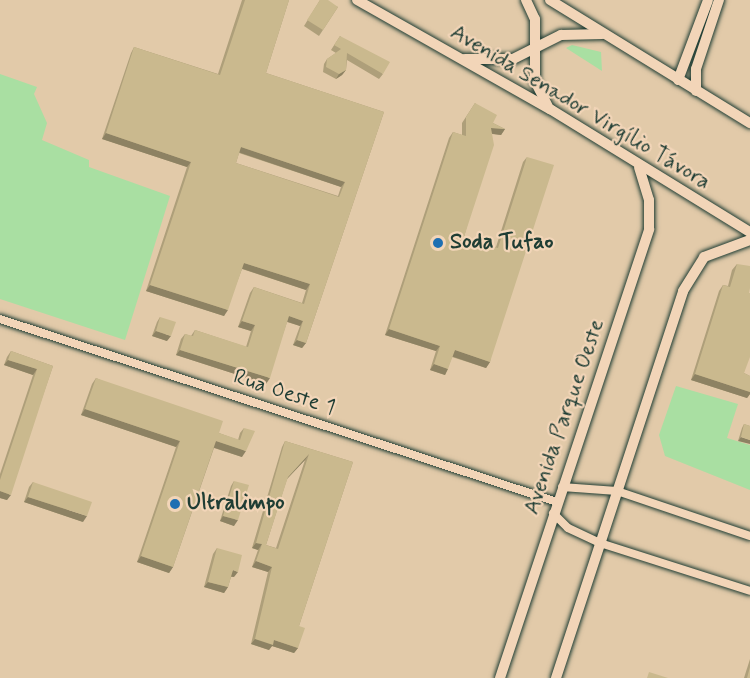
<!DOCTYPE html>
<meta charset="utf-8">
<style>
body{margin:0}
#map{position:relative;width:750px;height:678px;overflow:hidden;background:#f2d5b8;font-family:Mynerve,sans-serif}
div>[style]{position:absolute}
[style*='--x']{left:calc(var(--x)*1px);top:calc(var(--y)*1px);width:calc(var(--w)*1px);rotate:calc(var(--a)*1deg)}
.built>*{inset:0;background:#e2caa9}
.green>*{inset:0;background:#a9dfa2}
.roads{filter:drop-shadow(0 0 2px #1f3d34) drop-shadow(0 0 2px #1f3d34)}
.street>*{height:8px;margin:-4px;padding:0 4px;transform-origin:4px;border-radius:4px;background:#f2d5b8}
.secondary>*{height:10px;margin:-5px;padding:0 5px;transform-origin:5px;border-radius:5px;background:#f2d5b8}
.wall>*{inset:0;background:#ae9f7a}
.shaded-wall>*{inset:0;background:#8d8263}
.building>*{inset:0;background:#cab98e}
.dots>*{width:16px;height:16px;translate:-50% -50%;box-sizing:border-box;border:3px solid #f2d5b8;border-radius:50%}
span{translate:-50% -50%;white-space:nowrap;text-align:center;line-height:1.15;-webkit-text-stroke:4.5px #f2d5b8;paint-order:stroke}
.street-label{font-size:22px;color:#1f3d34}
.poi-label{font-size:22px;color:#1f3d34;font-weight:700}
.left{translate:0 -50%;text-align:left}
</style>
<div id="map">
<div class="built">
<div style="clip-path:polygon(0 0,750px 0,750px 678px,0 678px)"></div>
</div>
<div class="green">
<div style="clip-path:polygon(572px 45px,601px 52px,602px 71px,566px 48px)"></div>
<div style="clip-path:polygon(0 74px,37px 87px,34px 94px,47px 123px,42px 140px,89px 160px,89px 167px,170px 196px,125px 340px,0 299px)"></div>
<div style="clip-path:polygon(676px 386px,738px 404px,727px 438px,750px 445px,750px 490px,665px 456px,659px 435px)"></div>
</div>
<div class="roads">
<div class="street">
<div style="--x:0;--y:319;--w:586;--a:18.19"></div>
<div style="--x:562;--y:487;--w:55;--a:4.2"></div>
<div style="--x:617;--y:491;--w:140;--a:18.7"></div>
<div style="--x:553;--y:513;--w:21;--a:45"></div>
<div style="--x:568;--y:528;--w:35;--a:25"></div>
<div style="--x:600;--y:543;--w:157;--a:17.7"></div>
</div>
<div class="secondary">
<div style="--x:357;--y:0;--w:222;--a:29.5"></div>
<div style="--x:550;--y:109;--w:235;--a:31.6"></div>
<div style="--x:526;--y:0;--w:21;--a:65"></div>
<div style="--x:535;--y:19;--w:62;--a:90"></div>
<div style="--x:535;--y:81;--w:28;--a:63"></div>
<div style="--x:550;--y:0;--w:235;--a:31.6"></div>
<div style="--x:465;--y:59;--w:48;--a:0"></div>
<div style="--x:513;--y:59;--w:54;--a:-26.6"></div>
<div style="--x:561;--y:35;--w:41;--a:-1.4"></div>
<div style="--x:678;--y:80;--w:85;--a:-69.4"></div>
<div style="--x:696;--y:91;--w:22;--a:-90"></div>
<div style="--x:696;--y:69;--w:73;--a:-71.6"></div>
<div style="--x:500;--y:678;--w:473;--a:-71.6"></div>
<div style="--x:649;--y:229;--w:29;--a:-90"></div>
<div style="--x:649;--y:200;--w:34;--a:-107"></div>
<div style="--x:556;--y:678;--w:407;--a:-71.8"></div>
<div style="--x:683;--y:291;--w:40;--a:-58"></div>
<div style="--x:704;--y:257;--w:49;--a:-20.3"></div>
</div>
</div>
<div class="wall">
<div style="clip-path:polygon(evenodd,242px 0,289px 0,266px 73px,384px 112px,306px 343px,302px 348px,293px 345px,300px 326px,287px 322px,266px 384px,176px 355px,181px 339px,185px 334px,191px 336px,195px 330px,246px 347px,251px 331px,238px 327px,250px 293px,254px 287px,302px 303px,306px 290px,242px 269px,224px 316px,146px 291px,187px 167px,102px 139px,131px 53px,134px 47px,218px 74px,242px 0,239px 153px,341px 187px,338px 196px,236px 163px,239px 153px)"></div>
<div style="clip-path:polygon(320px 0,338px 7px,319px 36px,304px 26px)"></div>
<div style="clip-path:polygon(340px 36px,383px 74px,379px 79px,347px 60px,346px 70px,342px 75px,336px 79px,323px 72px,324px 64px,327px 59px,336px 53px,331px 50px)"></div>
<div style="clip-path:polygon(475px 103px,493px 123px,505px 129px,501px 135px,492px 134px,464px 237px,496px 247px,523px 162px,527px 157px,490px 362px,486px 368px,452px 357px,445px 375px,430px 370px,436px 351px,385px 335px,449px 138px,453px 132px,462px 135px,462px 123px)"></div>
<div style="clip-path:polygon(737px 264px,749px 293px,744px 373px,750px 376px,750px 394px,747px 398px,691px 380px,719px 291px,723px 285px,728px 286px,732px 270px)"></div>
<div style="clip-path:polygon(160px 317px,167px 341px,152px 336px,157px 322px)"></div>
<div style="clip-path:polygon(11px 351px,53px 366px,7px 500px,0 498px,0 474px,33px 375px,4px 365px,7px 357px)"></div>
<div style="clip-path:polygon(96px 378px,219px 433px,238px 440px,240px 433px,244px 428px,242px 457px,214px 448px,173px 567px,169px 573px,137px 562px,176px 447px,81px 415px,92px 384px)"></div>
<div style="clip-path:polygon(744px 424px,750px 426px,738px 441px,742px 428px)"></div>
<div style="clip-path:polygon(evenodd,285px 441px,353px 462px,299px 626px,298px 648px,294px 653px,272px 646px,269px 650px,251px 644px,268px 572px,252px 567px,258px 550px,252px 548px,282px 447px,285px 441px,305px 460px,276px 548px,266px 545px,287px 479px,305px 460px)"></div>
<div style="clip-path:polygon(234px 481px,234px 526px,220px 521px,231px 486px)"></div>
<div style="clip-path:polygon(33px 482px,83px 522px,24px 502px,29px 487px)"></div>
<div style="clip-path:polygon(217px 548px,234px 577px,231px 577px,228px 587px,224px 593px,204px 587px,213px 554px)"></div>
<div style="clip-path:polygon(750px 659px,750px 678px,744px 678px)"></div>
</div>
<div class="shaded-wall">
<div style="clip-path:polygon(346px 70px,342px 75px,336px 79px,339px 74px)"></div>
<div style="clip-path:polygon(491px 128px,505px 129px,501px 135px,487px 133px)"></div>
<div style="clip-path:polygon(106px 133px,191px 162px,187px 167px,102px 139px)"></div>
<div style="clip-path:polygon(241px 147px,345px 182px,341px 187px,238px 152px)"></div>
<div style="clip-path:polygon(244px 263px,310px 284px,306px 290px,240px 268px)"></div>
<div style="clip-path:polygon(150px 285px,228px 310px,224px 316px,146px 291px)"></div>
<div style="clip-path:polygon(289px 316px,303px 321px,300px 326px,285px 321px)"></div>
<div style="clip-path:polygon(242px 321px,255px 325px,251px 331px,238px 327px)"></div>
<div style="clip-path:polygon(389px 329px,440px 346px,436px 351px,385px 335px)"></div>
<div style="clip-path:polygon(156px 331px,171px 336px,167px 341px,152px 336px)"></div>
<div style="clip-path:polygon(297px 340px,306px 343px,302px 348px,293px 345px)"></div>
<div style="clip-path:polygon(180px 350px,270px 378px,266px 384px,176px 355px)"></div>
<div style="clip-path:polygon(455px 350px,490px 362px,486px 368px,451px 356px)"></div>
<div style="clip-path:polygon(8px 360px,37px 369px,33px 375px,4px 365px)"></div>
<div style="clip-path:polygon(434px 364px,448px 369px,445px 375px,430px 370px)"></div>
<div style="clip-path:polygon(695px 374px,750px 392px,750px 394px,747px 398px,691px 380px)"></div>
<div style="clip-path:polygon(85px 409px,180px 441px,176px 447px,81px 415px)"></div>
<div style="clip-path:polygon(741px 437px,750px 440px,750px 444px,738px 441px)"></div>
<div style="clip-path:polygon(216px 441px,246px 451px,242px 457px,212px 447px)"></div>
<div style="clip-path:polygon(309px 454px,305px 460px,284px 482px,288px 477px)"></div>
<div style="clip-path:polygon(0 491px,11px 495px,7px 500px,0 498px)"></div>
<div style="clip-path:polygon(28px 497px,87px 516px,83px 522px,24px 502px)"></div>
<div style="clip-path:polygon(223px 516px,238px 520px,234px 526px,220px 521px)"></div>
<div style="clip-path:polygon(256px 543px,262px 544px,258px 550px,252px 548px)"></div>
<div style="clip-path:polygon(141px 556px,173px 567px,169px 573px,137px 562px)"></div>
<div style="clip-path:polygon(256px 561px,272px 567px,268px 572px,252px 567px)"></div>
<div style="clip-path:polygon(233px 570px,238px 572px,234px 577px,229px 576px)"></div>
<div style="clip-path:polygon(208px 582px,228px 587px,224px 593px,204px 587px)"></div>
<div style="clip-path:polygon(255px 639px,274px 640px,298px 648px,294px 653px,272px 646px,269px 650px,251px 644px)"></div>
</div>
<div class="building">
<div style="clip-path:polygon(evenodd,245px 0,289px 0,266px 73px,384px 112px,306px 343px,297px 340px,303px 321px,289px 316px,270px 378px,180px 350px,185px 334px,193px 336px,195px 330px,248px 347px,255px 325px,242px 321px,254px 287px,304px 304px,310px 284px,244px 263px,228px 310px,150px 285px,191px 162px,106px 133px,134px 47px,220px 75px,245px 0,241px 147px,345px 182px,339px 197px,236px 163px,241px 147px)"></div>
<div style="clip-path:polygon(320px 0,328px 0,338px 7px,323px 30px,307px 20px)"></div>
<div style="clip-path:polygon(340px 36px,390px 62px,383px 74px,347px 53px,346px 70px,339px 74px,326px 67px,327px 59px,341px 49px,334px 45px)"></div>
<div style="clip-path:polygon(475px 103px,497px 115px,493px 123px,505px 129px,491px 128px,494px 145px,464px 237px,498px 248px,527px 157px,554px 165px,490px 362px,455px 350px,448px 369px,434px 364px,440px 346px,389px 329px,453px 132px,466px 136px,466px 117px)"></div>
<div style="clip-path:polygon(737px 264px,750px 266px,750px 288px,749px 293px,750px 293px,750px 357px,744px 373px,750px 376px,750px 392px,695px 374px,723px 285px,730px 287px)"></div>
<div style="clip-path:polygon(160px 317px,176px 322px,171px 336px,156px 331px)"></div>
<div style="clip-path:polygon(11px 351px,53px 366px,11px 495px,0 491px,0 480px,37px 369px,8px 360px)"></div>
<div style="clip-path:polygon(96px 378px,223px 421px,219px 433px,240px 440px,244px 428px,255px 431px,246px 451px,216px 441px,173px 567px,141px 556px,180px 441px,85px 409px)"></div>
<div style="clip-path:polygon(744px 424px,750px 426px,750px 440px,741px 437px)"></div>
<div style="clip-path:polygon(evenodd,285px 441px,353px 462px,299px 626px,305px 628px,298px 648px,274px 640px,273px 645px,255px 639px,272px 567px,256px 561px,262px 544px,256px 543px,285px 441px,309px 454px,278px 549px,266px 545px,288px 477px,309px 454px)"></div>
<div style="clip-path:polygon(234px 481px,249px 485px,238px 520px,223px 516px)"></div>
<div style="clip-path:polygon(33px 482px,92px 502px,87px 516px,28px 497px)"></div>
<div style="clip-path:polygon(217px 548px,242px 555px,238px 572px,233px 570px,228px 587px,208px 582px)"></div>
<div style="clip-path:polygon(750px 667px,750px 678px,747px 678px)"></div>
<div style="clip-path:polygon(649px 672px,668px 678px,647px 678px)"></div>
</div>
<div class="dots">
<div style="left:438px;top:243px;background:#1f6fb2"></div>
<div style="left:175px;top:504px;background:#1f6fb2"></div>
</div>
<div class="street-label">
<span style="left:580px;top:108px;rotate:31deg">Avenida Senador Virgílio Távora</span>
<span style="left:284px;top:393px;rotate:18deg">Rua Oeste 1</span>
<span style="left:565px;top:417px;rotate:-71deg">Avenida Parque Oeste</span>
</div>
<div class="poi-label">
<span class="left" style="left:450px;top:243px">Soda Tufao</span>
<span class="left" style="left:187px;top:504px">Ultralimpo</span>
</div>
</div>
